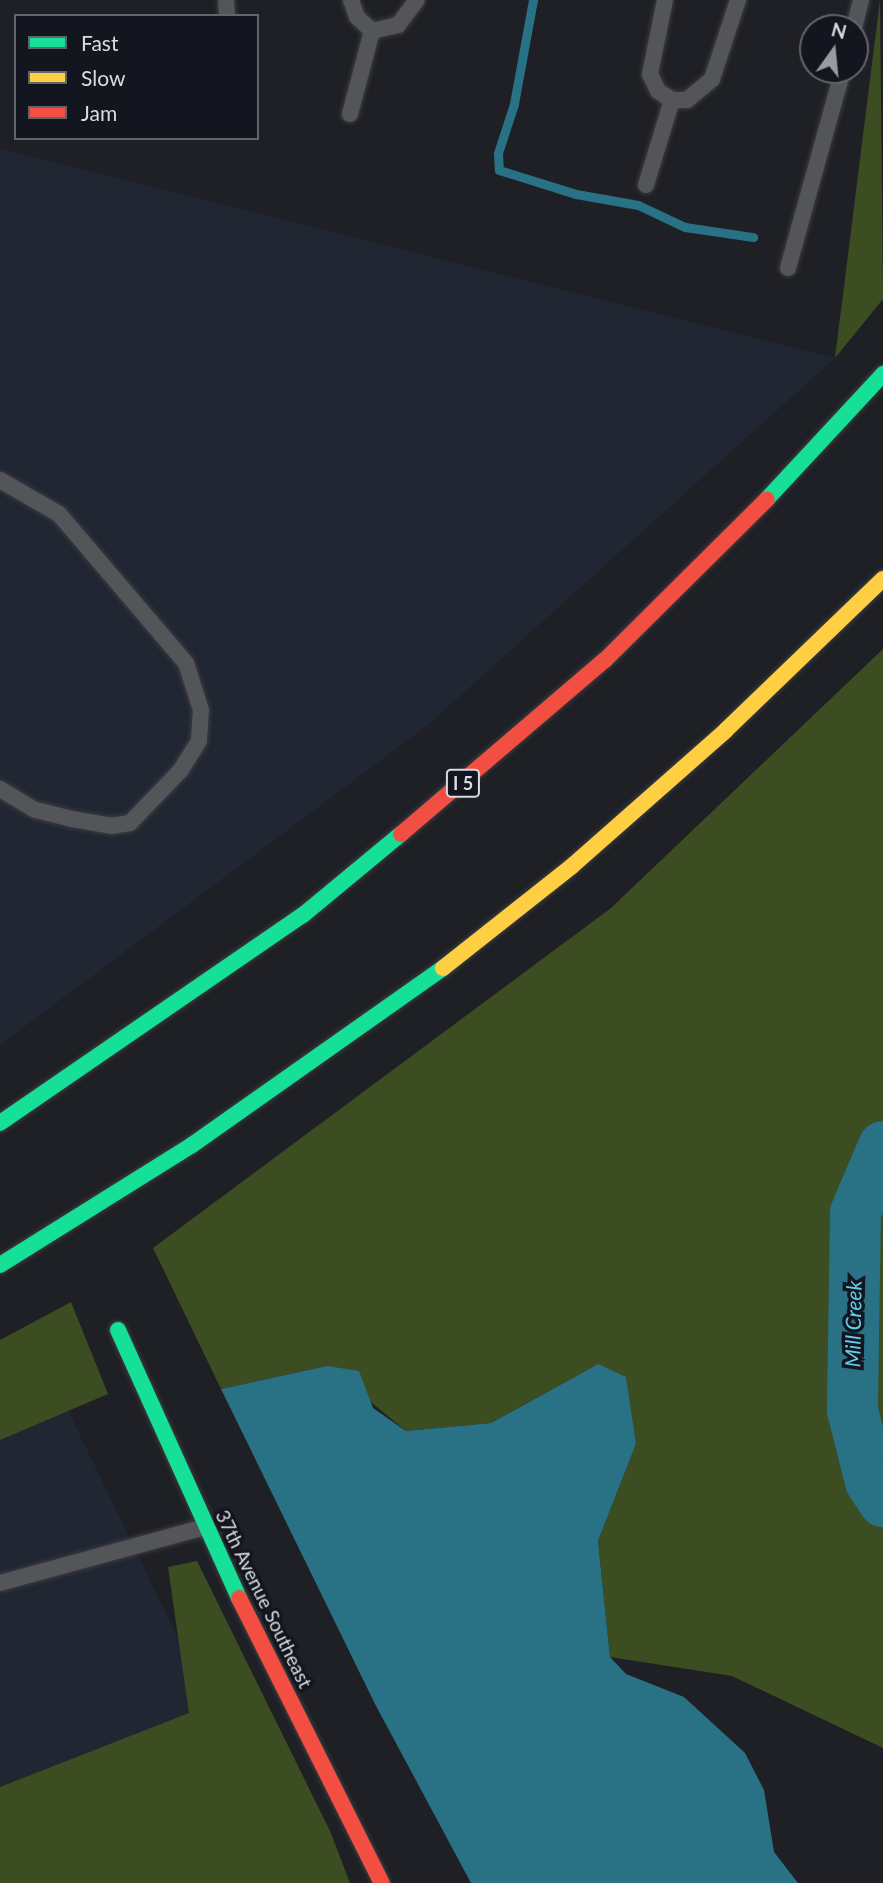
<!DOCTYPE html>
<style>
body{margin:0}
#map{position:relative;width:883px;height:1883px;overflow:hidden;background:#1f2025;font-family:Lato,sans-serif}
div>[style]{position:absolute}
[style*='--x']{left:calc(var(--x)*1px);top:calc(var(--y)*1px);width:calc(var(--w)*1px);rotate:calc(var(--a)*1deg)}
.built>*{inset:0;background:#212633}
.forest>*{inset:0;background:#3b4d21}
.water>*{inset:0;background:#297185}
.stream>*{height:9px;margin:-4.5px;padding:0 4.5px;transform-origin:4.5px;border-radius:4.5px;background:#297185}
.river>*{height:51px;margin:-25.5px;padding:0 25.5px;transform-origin:25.5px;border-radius:25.5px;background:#297185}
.roads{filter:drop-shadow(0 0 2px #3b3c40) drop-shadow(0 0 2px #3b3c40)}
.lane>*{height:16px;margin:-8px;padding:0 8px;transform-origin:8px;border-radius:8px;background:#535559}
.fast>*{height:16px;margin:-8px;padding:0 8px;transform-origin:8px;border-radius:8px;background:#16e098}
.slow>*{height:16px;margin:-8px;padding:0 8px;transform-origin:8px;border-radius:8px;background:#ffcf43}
.jam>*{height:16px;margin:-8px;padding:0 8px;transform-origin:8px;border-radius:8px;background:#f24e42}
span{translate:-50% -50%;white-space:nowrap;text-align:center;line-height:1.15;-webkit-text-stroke:7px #13161e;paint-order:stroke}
.shield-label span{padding:2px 5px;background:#13161e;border:2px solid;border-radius:5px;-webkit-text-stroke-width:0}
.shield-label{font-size:18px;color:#d9dce2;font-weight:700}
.street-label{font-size:19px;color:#d9dce2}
.water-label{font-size:21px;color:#5fd0f0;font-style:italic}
.legend{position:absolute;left:14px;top:14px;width:245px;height:126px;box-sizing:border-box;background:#13161e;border:2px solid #62656c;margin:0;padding:9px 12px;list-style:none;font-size:21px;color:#d9dce2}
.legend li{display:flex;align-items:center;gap:14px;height:35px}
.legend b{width:35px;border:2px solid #62656c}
.north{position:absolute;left:799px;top:14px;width:70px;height:70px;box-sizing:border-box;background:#13161e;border:2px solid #62656c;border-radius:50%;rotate:15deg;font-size:19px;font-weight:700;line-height:28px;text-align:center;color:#d9dce2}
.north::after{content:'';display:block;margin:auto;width:24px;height:32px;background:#989aa0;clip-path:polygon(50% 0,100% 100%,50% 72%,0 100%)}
</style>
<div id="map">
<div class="built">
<div style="clip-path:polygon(0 149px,835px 358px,428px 725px,0 1045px)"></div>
<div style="clip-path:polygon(65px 1404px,296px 1883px,0 1883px,0 1430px)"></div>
</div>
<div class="forest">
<div style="clip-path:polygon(880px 0,883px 299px,835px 358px)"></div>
<div style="clip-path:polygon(883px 649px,883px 1748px,732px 1676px,610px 1657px,598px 1541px,636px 1444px,598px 1364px,491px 1423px,406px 1431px,327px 1366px,221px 1389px,153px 1248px,611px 908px)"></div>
<div style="clip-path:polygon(71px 1302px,108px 1394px,0 1440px,0 1340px)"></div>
<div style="clip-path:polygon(197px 1561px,330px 1831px,350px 1883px,0 1883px,0 1787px,189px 1713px,168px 1567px)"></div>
</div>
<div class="water">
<div style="clip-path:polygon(598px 1364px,626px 1377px,636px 1444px,598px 1541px,610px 1657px,626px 1674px,684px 1697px,745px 1753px,764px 1790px,774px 1852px,798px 1883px,471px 1883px,375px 1704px,221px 1389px,327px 1366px,359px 1371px,373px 1408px,406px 1431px,491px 1423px)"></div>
</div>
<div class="stream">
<div style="--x:533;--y:0;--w:106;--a:100.4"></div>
<div style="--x:514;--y:104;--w:52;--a:108.1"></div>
<div style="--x:498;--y:153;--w:17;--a:87"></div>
<div style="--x:499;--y:170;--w:81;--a:17.3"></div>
<div style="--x:576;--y:194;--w:63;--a:10.1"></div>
<div style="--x:638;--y:205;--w:52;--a:25.1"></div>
<div style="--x:685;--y:227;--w:69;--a:8.4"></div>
</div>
<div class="river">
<div style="--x:883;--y:1146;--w:72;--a:113"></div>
<div style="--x:855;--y:1212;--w:198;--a:90.9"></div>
<div style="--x:852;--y:1410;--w:73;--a:75.8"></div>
<div style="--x:870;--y:1481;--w:24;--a:57"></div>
</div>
<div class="roads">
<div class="lane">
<div style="--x:226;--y:0;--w:16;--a:86"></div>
<div style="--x:351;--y:0;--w:18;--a:71"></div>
<div style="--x:357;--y:17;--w:21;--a:43"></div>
<div style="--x:372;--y:31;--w:27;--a:-13"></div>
<div style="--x:398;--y:25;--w:31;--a:-53"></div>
<div style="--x:665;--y:0;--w:76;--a:101.5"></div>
<div style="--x:650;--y:74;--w:19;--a:65"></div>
<div style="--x:658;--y:91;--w:17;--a:33"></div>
<div style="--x:672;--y:100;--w:15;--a:0"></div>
<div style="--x:687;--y:100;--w:33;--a:-40"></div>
<div style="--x:712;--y:79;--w:83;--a:-71.8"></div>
<div style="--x:854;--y:28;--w:29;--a:-76"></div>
<div style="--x:350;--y:114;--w:86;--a:-75.2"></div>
<div style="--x:646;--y:185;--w:89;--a:-73"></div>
<div style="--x:788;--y:268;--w:205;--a:-74.5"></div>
<div style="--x:0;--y:480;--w:68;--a:30"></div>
<div style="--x:59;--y:514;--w:196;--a:49.6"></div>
<div style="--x:186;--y:663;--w:49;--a:72.3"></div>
<div style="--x:201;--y:710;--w:31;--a:94"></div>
<div style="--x:199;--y:741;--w:34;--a:122"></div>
<div style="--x:181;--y:770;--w:74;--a:133.9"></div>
<div style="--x:130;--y:823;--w:18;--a:171"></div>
<div style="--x:112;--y:826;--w:41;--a:-170.1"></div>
<div style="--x:72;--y:819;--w:38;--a:-166"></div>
<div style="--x:35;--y:810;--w:41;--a:-149"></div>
<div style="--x:0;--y:1583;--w:213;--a:-15.3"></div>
</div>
<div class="fast">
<div style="--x:767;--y:499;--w:171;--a:-47.1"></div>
<div style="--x:0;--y:1123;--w:368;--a:-34.5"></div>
<div style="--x:303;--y:915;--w:127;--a:-39.6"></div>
<div style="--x:0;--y:1265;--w:226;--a:-32"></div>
<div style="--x:192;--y:1145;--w:307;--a:-35.2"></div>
<div style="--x:118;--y:1330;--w:294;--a:65.7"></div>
</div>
<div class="slow">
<div style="--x:443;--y:968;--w:164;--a:-38.3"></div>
<div style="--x:572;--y:866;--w:205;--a:-41.4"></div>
<div style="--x:726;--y:730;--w:218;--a:-43.9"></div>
</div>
<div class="jam">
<div style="--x:401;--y:834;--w:268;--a:-40.5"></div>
<div style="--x:605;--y:660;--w:228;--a:-44.8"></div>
<div style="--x:239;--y:1598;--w:319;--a:63.4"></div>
</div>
</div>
<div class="shield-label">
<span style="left:463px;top:783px">I 5</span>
</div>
<div class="street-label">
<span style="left:264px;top:1599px;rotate:64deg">37th Avenue Southeast</span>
</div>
<div class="water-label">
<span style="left:853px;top:1324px;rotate:-89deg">Mill Creek</span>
</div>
<ul class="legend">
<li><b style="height:9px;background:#16e098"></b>Fast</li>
<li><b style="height:9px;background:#ffcf43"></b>Slow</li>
<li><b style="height:9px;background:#f24e42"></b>Jam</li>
</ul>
<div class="north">N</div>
</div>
